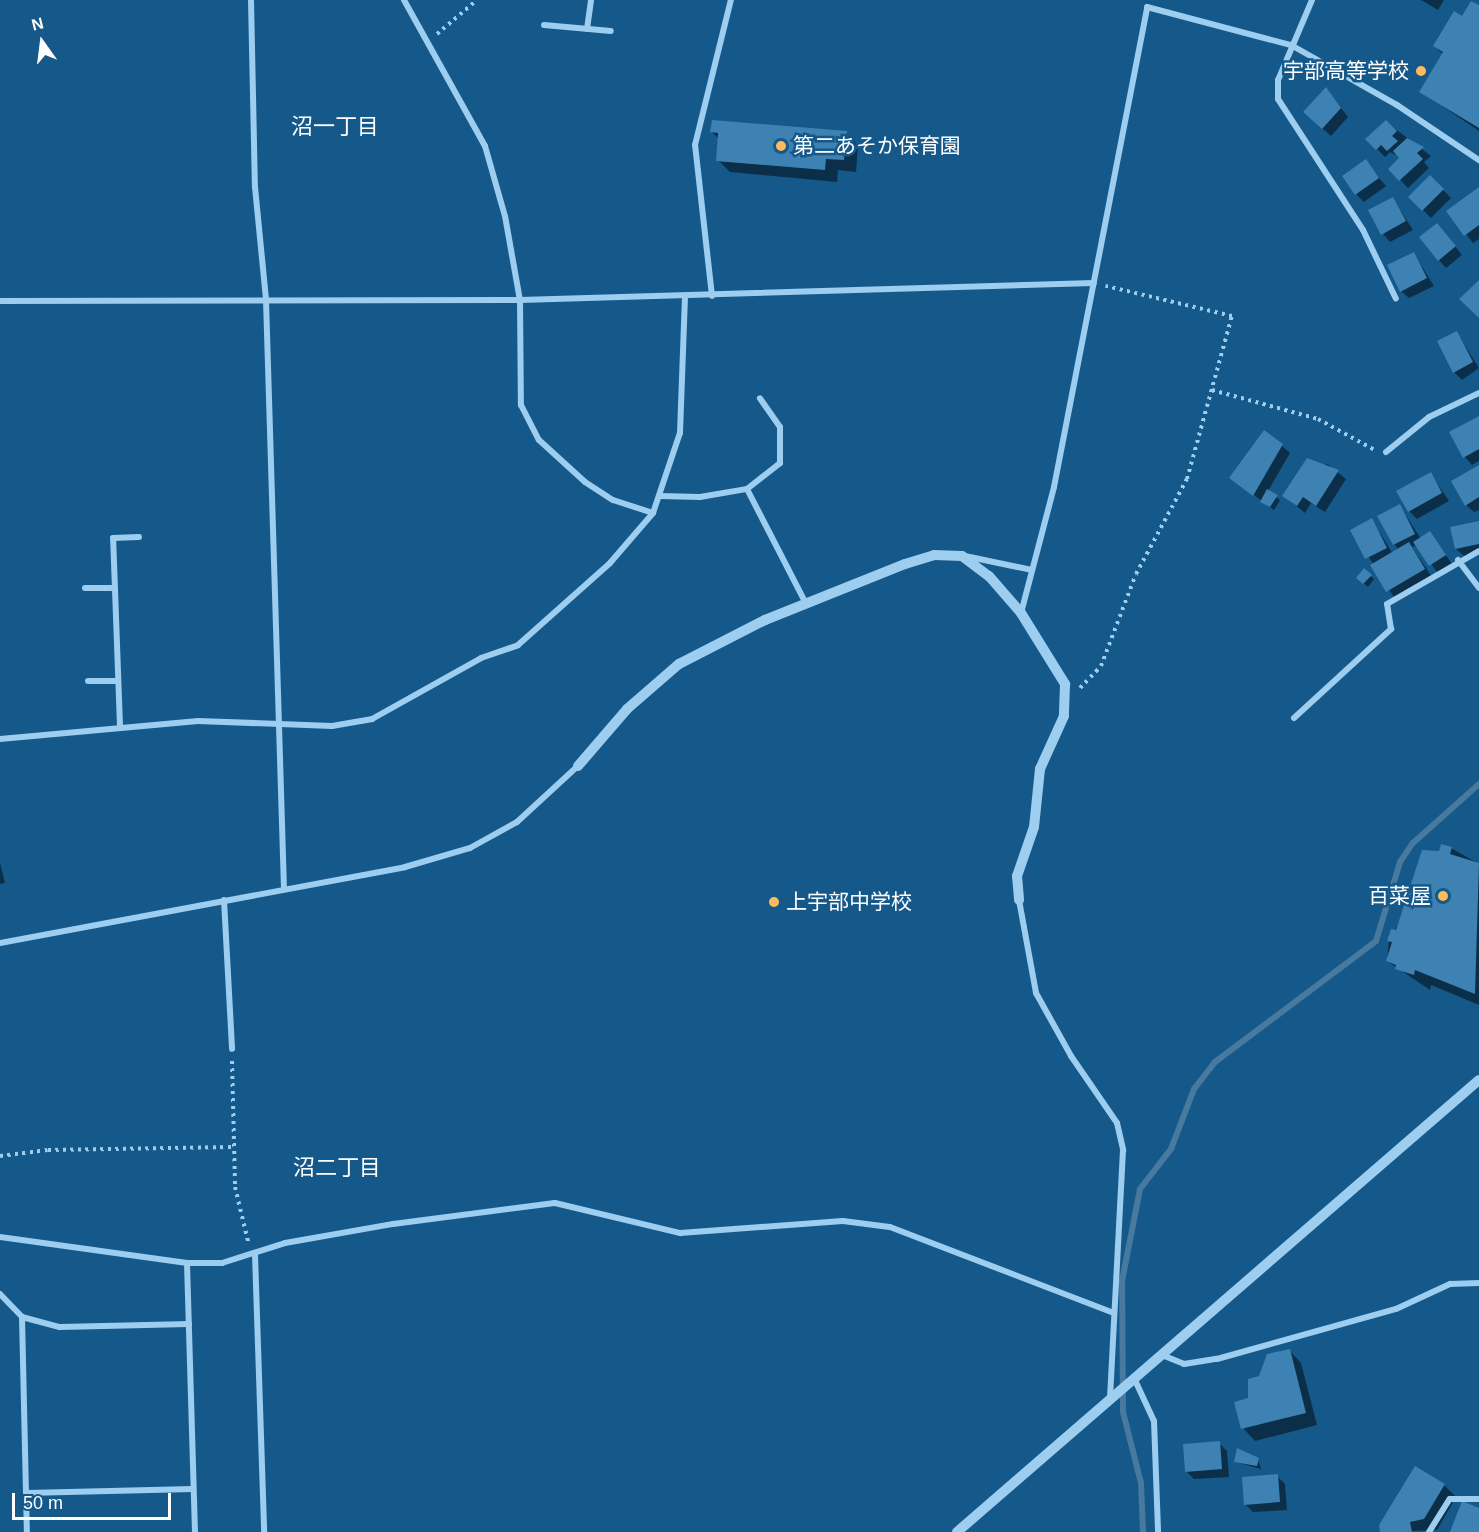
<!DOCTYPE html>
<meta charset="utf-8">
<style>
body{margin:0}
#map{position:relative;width:1479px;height:1532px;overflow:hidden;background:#15588a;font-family:Helvetica,"Noto Sans JP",sans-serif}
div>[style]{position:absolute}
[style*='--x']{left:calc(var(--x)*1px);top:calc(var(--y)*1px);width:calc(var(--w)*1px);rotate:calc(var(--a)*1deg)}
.shadow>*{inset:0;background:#0007}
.stream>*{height:6px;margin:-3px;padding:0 3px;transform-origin:3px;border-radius:3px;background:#48799e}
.building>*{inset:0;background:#3d82b3}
.path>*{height:4px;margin-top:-2px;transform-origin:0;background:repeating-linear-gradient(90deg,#9dcdef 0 3px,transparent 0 7.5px)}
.minor>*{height:6px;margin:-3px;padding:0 3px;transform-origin:3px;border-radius:3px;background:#9dcdef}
.tertiary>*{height:10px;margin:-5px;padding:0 5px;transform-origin:5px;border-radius:5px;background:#9dcdef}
.dots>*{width:16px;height:16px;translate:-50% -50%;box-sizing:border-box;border:3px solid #15588a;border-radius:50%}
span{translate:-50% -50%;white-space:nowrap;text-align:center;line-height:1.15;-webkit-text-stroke:5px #15588a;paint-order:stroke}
.poi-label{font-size:21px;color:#fff}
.right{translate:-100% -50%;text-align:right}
.left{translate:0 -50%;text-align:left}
.neighbourhood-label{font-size:22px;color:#fff}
.north{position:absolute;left:12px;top:12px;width:60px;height:60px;-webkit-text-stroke:4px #15588a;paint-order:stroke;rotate:346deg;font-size:16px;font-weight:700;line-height:24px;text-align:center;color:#fff}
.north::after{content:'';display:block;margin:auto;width:21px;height:27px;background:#fff;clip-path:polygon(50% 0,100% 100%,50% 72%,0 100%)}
.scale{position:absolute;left:12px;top:1493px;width:159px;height:27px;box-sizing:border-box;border:3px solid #fff;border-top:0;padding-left:8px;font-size:18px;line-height:21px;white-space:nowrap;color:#fff;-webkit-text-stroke:4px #15588a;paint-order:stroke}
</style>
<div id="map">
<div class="shadow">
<div style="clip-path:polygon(1421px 0,1444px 0,1438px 10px)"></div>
<div style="clip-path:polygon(1479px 7px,1479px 131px,1420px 91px,1443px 54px,1434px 46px)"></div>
<div style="clip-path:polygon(1326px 89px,1348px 117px,1331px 136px,1313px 120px)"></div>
<div style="clip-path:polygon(1386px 122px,1431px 156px,1424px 162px,1429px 168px,1408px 188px,1390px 169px,1402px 158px,1390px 152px,1385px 157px,1367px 139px)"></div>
<div style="clip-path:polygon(712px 132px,846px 133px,858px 145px,856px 172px,838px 170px,837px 182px,730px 172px,718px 160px,719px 139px)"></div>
<div style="clip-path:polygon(1365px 161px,1386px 186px,1364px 202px,1356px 194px)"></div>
<div style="clip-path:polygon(1430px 177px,1451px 198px,1431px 218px,1410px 197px)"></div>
<div style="clip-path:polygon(1479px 188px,1479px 239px,1473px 243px,1448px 211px)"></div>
<div style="clip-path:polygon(1393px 199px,1413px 230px,1390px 242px,1383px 234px)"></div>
<div style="clip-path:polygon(1445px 233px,1462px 255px,1446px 268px,1439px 260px)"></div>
<div style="clip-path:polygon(1414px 254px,1434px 286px,1409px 298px,1401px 291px)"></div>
<div style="clip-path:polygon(1457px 333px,1479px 368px,1462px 380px,1454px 372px)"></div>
<div style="clip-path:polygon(1479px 417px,1479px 461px,1472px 465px,1465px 457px)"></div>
<div style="clip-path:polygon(1282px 446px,1290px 453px,1268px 491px,1280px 500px,1274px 510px,1231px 478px)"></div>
<div style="clip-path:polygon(1327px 464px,1346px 479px,1325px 512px,1311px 503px,1305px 513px,1284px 496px)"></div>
<div style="clip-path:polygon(1479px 467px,1479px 510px,1474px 512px,1466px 505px)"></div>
<div style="clip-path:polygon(1431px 474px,1449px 501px,1417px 519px,1409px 511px)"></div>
<div style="clip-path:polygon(1400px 506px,1421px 539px,1430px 533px,1452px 564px,1438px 573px,1416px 545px,1412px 547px,1432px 577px,1395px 599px,1352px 530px,1372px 520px,1393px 554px,1399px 550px,1394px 544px)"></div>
<div style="clip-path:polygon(1479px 523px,1479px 553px,1464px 556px,1456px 549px)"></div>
<div style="clip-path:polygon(1364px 570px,1374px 579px,1368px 587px,1358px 578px)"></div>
<div style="clip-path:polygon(1451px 848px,1479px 864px,1479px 1005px,1431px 985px,1430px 990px,1387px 961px,1389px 940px,1440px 852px)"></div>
<div style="clip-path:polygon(0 863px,5px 883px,0 884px)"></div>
<div style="clip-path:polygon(1289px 1350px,1301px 1363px,1317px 1425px,1255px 1441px,1243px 1428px,1249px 1399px,1261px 1377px)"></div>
<div style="clip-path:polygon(1219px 1443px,1227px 1451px,1229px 1477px,1194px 1479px,1186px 1471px)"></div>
<div style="clip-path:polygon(1258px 1459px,1261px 1469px,1236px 1462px)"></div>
<div style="clip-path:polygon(1277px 1476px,1285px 1484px,1287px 1510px,1253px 1512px,1245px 1504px)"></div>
<div style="clip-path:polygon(1444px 1485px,1456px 1497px,1437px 1530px,1382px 1532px)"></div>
</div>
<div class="stream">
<div style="--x:1143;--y:1532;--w:49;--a:-92.3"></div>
<div style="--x:1141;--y:1483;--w:73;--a:-104.2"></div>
<div style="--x:1123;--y:1412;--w:131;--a:-90.4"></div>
<div style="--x:1122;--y:1281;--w:94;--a:-78.9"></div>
<div style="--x:1140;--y:1189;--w:51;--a:-52.2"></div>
<div style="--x:1171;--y:1149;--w:64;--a:-69"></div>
<div style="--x:1194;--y:1089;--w:34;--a:-52"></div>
<div style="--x:1215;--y:1062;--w:201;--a:-36.9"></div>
<div style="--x:1376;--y:941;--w:83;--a:-73.1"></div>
<div style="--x:1400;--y:862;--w:23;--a:-56"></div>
<div style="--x:1413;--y:843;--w:89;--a:-41.8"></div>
</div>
<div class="building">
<div style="clip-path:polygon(1471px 1px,1479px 5px,1479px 128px,1419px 92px,1443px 52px,1433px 46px,1454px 11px,1462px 16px)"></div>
<div style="clip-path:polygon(1326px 87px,1341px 108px,1322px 129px,1303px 112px)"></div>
<div style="clip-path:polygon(712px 120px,847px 131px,844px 160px,826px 159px,825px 170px,716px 161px,718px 133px,710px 132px)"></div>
<div style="clip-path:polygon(1386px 120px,1397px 131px,1392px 136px,1398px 141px,1387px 151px,1381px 145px,1376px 150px,1365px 139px)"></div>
<div style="clip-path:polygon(1407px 138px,1424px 147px,1417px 153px,1423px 159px,1399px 181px,1388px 169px,1399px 158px,1393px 151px)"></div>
<div style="clip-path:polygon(1366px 159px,1379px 178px,1355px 195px,1342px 176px)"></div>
<div style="clip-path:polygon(1430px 175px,1444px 189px,1422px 211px,1408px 197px)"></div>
<div style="clip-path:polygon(1479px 187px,1479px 225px,1464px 236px,1446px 211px)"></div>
<div style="clip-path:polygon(1393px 197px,1406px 221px,1381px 235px,1368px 210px)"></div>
<div style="clip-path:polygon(1437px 223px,1456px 246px,1438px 261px,1419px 237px)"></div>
<div style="clip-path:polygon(1414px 252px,1427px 278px,1400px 292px,1387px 265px)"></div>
<div style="clip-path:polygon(1479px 280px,1479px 318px,1459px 299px)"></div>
<div style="clip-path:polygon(1457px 331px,1473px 362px,1453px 373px,1437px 341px)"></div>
<div style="clip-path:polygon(1479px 416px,1479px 449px,1463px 458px,1449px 432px)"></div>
<div style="clip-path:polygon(1264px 430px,1283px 444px,1253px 496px,1229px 478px)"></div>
<div style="clip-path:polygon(1307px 458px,1339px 470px,1316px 506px,1303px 497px,1297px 506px,1282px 496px)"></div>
<div style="clip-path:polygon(1479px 465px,1479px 497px,1465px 506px,1451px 481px)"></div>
<div style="clip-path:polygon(1431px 472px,1442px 493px,1408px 512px,1396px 491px)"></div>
<div style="clip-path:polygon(1267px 489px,1278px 495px,1270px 507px,1260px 502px)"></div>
<div style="clip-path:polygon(1400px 504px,1415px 534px,1393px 545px,1377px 516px)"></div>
<div style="clip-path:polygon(1372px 518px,1387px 548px,1365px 559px,1350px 530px)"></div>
<div style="clip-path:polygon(1479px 521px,1479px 544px,1455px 549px,1450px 527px)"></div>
<div style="clip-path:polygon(1430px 531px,1446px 555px,1429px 566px,1413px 542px)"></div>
<div style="clip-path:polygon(1409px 542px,1425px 569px,1386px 592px,1370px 565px)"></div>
<div style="clip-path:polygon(1364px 568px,1372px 575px,1363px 584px,1356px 578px)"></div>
<div style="clip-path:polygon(1441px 844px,1452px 847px,1450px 854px,1479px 863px,1475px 994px,1415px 970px,1414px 975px,1395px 969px,1396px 965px,1386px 961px,1392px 942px,1387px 941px,1391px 929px,1396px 930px,1422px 850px,1439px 851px)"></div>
<div style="clip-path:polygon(1290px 1349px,1306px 1413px,1241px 1429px,1234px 1402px,1248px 1398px,1248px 1379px,1259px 1376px,1267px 1354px)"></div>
<div style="clip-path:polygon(1220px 1441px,1222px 1469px,1185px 1472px,1183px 1444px)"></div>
<div style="clip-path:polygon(1237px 1448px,1259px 1458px,1257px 1466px,1234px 1462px)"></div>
<div style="clip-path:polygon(1415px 1466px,1445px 1484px,1424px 1519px,1410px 1522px,1412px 1532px,1380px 1532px,1379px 1525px)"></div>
<div style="clip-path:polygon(1278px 1474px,1280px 1502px,1244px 1505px,1242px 1477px)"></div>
<div style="clip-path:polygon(1462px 1501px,1479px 1508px,1479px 1532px,1450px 1532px)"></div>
</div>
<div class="path">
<div style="--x:437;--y:34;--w:52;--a:-40.4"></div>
<div style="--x:1212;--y:390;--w:110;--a:15.3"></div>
<div style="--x:1318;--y:419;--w:63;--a:28.6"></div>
<div style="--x:1080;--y:688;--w:30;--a:-46"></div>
<div style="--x:1101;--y:666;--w:98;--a:-69.2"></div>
<div style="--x:1136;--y:574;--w:108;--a:-61.8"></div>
<div style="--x:1187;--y:479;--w:169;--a:-74.6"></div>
<div style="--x:1232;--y:316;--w:130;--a:-166.6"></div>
<div style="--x:232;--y:1061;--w:126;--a:88.6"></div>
<div style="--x:235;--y:1187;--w:56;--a:76.5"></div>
<div style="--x:0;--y:1156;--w:48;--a:-7.1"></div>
<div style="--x:48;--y:1150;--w:185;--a:-0.9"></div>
</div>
<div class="minor">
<div style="--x:251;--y:0;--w:187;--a:88.8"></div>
<div style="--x:255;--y:187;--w:114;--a:84.4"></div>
<div style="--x:266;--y:300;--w:589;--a:88.25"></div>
<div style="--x:404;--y:0;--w:167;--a:61"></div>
<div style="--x:485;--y:146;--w:73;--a:74.1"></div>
<div style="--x:505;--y:216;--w:85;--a:79.9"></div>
<div style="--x:520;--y:300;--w:105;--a:89.5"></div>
<div style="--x:521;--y:405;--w:39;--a:63"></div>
<div style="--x:539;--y:440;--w:62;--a:42.4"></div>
<div style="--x:585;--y:482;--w:33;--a:33"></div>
<div style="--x:613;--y:500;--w:42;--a:18"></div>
<div style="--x:1312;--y:0;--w:87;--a:113"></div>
<div style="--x:1278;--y:80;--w:19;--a:90"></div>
<div style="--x:1278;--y:99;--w:156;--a:57"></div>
<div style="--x:1363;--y:230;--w:76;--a:64.4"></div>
<div style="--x:544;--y:25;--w:67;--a:5.1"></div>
<div style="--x:587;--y:29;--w:29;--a:-82"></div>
<div style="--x:712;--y:296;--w:152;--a:-96.4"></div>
<div style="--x:695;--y:145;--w:149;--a:-76.1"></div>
<div style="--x:0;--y:301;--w:520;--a:-0.11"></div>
<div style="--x:520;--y:300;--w:574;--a:-1.7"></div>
<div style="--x:1386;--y:452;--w:55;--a:-39.1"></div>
<div style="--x:1429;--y:417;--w:55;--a:-25.6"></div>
<div style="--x:747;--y:489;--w:129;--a:62.8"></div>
<div style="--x:660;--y:496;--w:40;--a:1.4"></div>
<div style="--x:700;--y:497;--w:48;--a:-9.7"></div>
<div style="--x:747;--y:489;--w:42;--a:-38.2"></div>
<div style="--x:780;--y:463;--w:36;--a:-90"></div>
<div style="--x:780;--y:427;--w:35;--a:-125"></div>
<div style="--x:965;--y:556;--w:68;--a:11.8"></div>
<div style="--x:1458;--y:560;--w:35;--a:53"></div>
<div style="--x:85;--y:588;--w:30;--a:0"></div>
<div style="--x:1021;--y:613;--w:130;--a:-75.3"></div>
<div style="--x:1054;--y:487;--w:489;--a:-79"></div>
<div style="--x:1147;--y:7;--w:149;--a:14.8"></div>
<div style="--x:1291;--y:45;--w:122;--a:29.5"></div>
<div style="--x:1397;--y:105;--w:99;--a:33.9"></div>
<div style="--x:88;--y:681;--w:30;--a:0"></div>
<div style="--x:1294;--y:718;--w:132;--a:-42.5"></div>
<div style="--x:1391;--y:629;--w:25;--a:-99"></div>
<div style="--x:1387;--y:604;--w:106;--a:-29.9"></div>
<div style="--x:120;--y:726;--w:188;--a:-92.1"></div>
<div style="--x:113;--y:538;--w:26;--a:-2"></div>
<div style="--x:0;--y:739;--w:199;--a:-5.2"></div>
<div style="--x:198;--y:721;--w:134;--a:2.1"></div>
<div style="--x:332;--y:726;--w:41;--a:-9.9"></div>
<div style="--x:372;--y:719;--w:125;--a:-29.2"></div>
<div style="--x:481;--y:658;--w:39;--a:-19"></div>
<div style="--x:518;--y:645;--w:123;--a:-41.7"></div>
<div style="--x:610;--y:563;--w:66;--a:-49.3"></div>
<div style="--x:653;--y:513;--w:84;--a:-71.4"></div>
<div style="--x:680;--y:433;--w:137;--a:-87.9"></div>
<div style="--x:224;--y:900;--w:149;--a:86.9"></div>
<div style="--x:1019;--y:900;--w:95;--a:79.6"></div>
<div style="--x:1036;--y:993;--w:72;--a:60.9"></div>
<div style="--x:1071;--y:1056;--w:81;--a:55.5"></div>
<div style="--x:1117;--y:1123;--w:28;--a:77"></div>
<div style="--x:1123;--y:1150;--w:249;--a:93"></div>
<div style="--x:0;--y:943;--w:412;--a:-10.6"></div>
<div style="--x:405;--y:867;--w:68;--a:-16.3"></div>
<div style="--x:470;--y:848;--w:54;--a:-29"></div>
<div style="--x:517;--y:822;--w:83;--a:-42.6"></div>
<div style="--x:0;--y:1237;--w:189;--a:7.9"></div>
<div style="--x:187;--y:1263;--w:35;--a:0"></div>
<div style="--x:222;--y:1263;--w:66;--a:-17.6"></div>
<div style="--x:285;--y:1243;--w:110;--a:-10"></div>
<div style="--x:393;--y:1224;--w:163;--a:-7.4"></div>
<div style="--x:555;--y:1203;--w:129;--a:13.5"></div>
<div style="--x:680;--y:1233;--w:163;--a:-4.2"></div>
<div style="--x:843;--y:1221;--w:47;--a:7.3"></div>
<div style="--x:890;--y:1227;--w:237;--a:21"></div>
<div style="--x:255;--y:1255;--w:277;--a:88.1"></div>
<div style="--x:187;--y:1263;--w:269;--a:88.3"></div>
<div style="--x:0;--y:1294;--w:32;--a:46"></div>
<div style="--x:22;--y:1317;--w:39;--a:15"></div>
<div style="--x:60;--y:1327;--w:129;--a:-1.3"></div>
<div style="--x:22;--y:1317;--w:215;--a:88.7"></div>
<div style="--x:1162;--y:1355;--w:24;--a:22"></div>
<div style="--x:1184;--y:1364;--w:33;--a:-9"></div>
<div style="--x:1217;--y:1359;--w:186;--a:-15.6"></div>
<div style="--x:1396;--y:1309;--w:60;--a:-24.8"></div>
<div style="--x:1450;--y:1284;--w:29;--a:-2"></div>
<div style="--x:1134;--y:1378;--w:47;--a:65.1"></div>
<div style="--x:1154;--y:1421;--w:111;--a:87.9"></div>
<div style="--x:26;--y:1493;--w:167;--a:-1.4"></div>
<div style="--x:1429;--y:1532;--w:39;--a:-58"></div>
<div style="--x:1450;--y:1499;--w:29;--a:0"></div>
</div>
<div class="tertiary">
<div style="--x:578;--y:766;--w:75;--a:-49.3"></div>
<div style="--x:627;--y:709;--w:69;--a:-40.9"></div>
<div style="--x:679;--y:664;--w:97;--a:-27.1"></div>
<div style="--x:765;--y:620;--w:151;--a:-21.8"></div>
<div style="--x:905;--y:564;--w:30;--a:-17"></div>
<div style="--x:934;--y:555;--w:28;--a:2"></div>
<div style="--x:962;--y:556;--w:34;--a:37"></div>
<div style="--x:989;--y:576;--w:49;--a:49.1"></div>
<div style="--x:1021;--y:613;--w:84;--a:58.2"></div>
<div style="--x:1065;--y:684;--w:32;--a:92"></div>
<div style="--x:1064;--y:716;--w:58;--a:114.4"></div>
<div style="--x:1040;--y:769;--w:58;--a:95.9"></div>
<div style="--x:1034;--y:827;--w:52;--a:109.1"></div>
<div style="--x:1017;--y:876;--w:24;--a:85"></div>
<div style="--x:957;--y:1532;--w:690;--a:-40.89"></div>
</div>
<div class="dots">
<div style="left:1421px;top:71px;background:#ffba5c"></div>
<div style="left:781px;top:146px;background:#ffba5c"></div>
<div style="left:1443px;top:896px;background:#ffba5c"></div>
<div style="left:774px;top:902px;background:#ffba5c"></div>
</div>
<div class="poi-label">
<span class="right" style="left:1409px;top:71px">宇部高等学校</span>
<span class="left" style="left:793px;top:146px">第二あそか保育園</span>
<span class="right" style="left:1431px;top:896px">百菜屋</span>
<span class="left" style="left:786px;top:902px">上宇部中学校</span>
</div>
<div class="neighbourhood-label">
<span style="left:335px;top:127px">沼一丁目</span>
<span style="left:337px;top:1168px">沼二丁目</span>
</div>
<div class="north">N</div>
<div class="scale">50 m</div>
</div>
